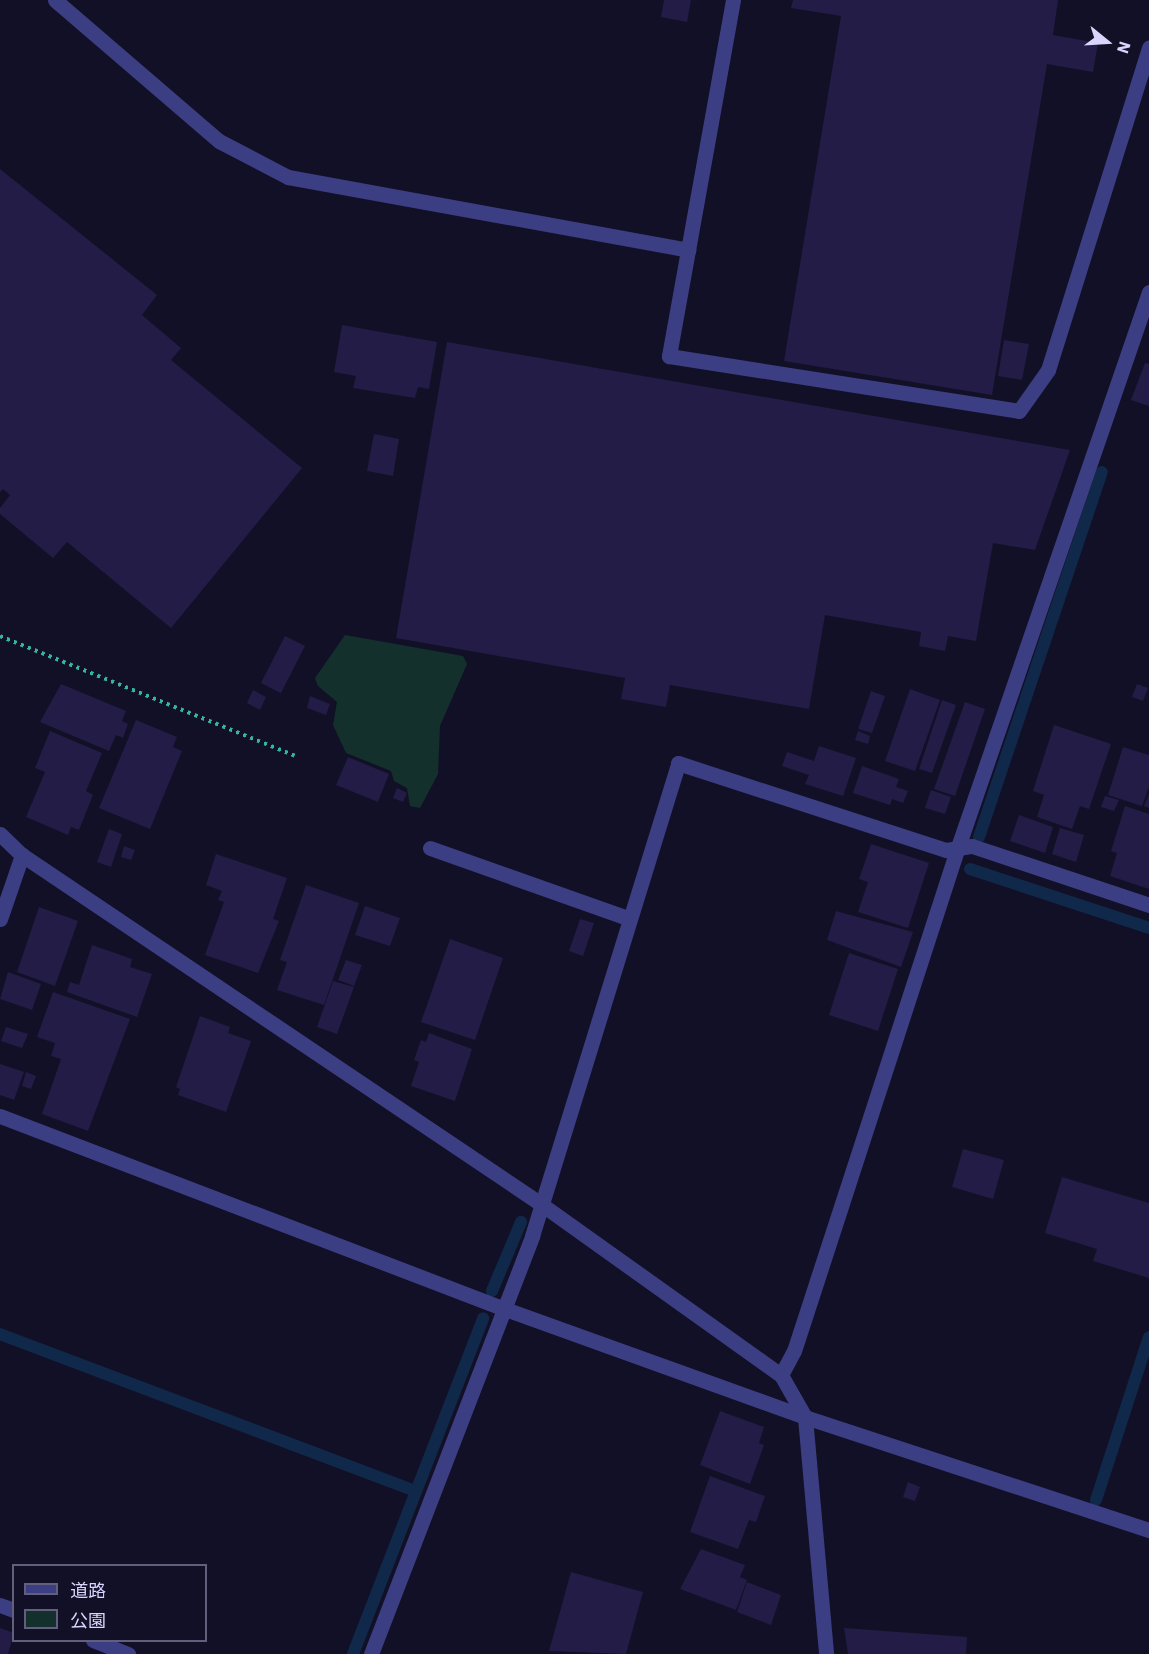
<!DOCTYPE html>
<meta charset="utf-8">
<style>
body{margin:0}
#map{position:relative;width:1149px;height:1654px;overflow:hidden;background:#121026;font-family:"IBM Plex Sans","Noto Sans JP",sans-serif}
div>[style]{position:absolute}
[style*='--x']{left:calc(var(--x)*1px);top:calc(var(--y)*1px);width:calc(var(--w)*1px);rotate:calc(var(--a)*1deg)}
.green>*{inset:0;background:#13302d}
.stream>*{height:12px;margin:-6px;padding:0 6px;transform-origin:6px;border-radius:6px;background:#10294a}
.building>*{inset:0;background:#221c46}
.path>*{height:4px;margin-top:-2px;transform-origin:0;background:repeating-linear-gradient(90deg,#33b5a5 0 3px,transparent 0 7.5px)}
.service>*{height:15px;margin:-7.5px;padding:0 7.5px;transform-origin:7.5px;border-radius:7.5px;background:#3c3e84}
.minor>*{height:15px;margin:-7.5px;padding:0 7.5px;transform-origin:7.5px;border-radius:7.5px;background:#3c3e84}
span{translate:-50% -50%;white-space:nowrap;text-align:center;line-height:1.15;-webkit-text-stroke:5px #121026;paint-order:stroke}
.legend{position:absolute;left:12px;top:1564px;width:195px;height:78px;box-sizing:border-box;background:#121026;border:2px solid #615f7c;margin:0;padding:8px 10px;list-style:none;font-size:18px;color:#d8d6fe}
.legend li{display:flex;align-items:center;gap:12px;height:30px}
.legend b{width:30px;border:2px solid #615f7c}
.north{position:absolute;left:1077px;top:12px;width:60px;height:60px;-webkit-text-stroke:4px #121026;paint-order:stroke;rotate:108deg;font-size:16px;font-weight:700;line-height:24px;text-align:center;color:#d8d6fe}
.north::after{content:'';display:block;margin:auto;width:21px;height:27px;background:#d8d6fe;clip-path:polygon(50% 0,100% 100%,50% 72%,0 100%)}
</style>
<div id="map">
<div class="green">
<div style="clip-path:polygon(345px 635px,463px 656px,467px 664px,440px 726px,438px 774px,420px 808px,410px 806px,407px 788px,394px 781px,391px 771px,346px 753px,333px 725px,337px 702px,318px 686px,315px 678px)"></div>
</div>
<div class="stream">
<div style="--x:979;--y:837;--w:385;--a:-71.4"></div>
<div style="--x:970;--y:869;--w:188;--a:18.2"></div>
<div style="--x:492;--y:1291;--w:75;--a:-67.2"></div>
<div style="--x:0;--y:1334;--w:445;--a:20.7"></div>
<div style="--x:1096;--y:1500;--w:171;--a:-72"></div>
<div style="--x:353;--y:1654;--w:360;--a:-68.8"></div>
</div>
<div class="building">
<div style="clip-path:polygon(664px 0,691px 0,687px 22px,661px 17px)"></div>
<div style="clip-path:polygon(793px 0,1058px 0,1053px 35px,1098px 43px,1093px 72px,1047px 64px,992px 395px,784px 361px,841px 16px,791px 8px)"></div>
<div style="clip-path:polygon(0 169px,157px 295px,142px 315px,181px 348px,171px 360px,302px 468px,171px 628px,67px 542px,53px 558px,0 514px,0 508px,10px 495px,3px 489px,0 492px)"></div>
<div style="clip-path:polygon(342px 325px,437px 342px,429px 389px,418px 387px,415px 398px,353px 388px,356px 376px,334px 372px)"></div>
<div style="clip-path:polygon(1004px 340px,1029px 344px,1022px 380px,998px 376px)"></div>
<div style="clip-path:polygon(447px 342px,1070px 450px,1035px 550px,993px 543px,976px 641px,948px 636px,945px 651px,919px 646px,921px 632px,825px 615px,809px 709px,670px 685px,666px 707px,621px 699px,625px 678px,396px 638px)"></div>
<div style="clip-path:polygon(1145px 363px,1149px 364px,1149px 406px,1131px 400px)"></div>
<div style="clip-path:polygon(374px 434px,399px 439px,393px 476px,367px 471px)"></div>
<div style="clip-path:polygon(285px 636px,305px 646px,281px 693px,261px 683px)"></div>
<div style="clip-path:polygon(61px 684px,126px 711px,122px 721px,128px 724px,123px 738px,116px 735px,109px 751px,40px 722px)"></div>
<div style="clip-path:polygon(1137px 684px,1148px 688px,1143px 701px,1132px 697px)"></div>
<div style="clip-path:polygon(910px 689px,940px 700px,915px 771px,885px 761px)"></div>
<div style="clip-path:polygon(253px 690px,266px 697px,260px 710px,247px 703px)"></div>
<div style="clip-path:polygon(871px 691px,885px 696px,872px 733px,858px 729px)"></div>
<div style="clip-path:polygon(310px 696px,330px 704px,326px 715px,307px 708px)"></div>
<div style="clip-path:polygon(942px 700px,956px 705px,932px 773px,919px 769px)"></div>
<div style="clip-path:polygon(965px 702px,985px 709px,955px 796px,934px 789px)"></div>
<div style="clip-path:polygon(136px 720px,177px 737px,173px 747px,182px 751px,150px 829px,99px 808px)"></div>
<div style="clip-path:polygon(1054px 725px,1111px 744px,1089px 809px,1080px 806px,1072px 829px,1037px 817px,1044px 795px,1033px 791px)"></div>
<div style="clip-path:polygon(50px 731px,102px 753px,86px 791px,93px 795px,79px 830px,71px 827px,68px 835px,26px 817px,45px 772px,35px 768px)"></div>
<div style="clip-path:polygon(858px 731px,870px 736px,868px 744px,855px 740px)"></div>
<div style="clip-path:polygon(819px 746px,856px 758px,843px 796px,805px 784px,809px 775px,782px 766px,787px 752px,814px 761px)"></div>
<div style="clip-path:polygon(1123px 747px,1149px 755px,1149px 787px,1142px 806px,1108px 795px)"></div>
<div style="clip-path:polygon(348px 757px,389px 774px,378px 802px,336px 785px)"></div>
<div style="clip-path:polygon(862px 766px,899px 779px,896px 787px,908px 791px,903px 803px,892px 799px,890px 805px,853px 793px)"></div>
<div style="clip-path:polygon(397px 788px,407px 793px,403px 802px,393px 798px)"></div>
<div style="clip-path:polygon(931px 790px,951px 797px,945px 814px,925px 808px)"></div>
<div style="clip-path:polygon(1149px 794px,1149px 808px,1144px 806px)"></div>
<div style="clip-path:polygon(1105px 796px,1119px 800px,1114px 811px,1101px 807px)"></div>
<div style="clip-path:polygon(1125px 806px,1149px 814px,1149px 889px,1110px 876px,1117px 853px,1111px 851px)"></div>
<div style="clip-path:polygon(1019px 815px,1053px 827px,1045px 853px,1010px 841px)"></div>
<div style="clip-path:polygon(1060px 828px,1084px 835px,1076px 862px,1052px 854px)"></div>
<div style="clip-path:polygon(109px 829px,122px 834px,111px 867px,97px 862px)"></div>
<div style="clip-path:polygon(871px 844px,929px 863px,908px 928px,858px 912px,868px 882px,859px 879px)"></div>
<div style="clip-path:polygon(124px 846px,135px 850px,131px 860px,121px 857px)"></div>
<div style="clip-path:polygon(216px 854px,287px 878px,273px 919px,279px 921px,258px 973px,205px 955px,224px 902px,218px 900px,222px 891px,206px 885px)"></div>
<div style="clip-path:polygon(306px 885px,359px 903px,324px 1005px,277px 990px,287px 962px,280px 960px)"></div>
<div style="clip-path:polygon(365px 906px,400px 918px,390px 946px,355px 935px)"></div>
<div style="clip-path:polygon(39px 907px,78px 921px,55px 986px,17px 972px)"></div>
<div style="clip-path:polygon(836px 911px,913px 932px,901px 967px,827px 940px)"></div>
<div style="clip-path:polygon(580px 919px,594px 923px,583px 956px,569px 951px)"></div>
<div style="clip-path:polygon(450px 939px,503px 958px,475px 1040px,421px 1022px)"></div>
<div style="clip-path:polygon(92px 945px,132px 959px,130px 967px,152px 974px,137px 1017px,67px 992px,70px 982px,79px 985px)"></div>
<div style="clip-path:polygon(849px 953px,898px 969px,878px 1031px,829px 1015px)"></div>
<div style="clip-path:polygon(346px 960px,362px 965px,354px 986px,338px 980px)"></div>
<div style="clip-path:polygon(8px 972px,41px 984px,32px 1010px,0 999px)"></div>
<div style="clip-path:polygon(333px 981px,354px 987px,337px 1034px,317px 1027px)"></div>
<div style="clip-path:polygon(53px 992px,130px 1019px,88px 1131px,42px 1114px,61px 1059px,51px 1056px,55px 1043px,37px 1037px)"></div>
<div style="clip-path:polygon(200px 1016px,230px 1027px,228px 1033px,251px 1041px,226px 1112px,178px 1095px,180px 1089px,176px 1087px)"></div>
<div style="clip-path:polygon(6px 1027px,28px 1034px,22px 1048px,1px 1041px)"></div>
<div style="clip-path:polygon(429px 1033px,472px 1049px,455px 1101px,411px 1086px,419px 1062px,414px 1060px,421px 1040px,426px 1042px)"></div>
<div style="clip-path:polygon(0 1064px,24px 1072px,14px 1100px,0 1095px)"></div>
<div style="clip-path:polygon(26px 1072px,36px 1076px,31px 1089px,22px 1086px)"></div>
<div style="clip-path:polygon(963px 1149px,1004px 1160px,993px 1199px,952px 1187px)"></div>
<div style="clip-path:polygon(1062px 1177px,1149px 1203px,1149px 1278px,1093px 1261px,1097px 1249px,1045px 1233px)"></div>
<div style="clip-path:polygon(720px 1411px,764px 1427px,759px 1443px,764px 1445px,750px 1484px,700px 1465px)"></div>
<div style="clip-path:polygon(710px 1476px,765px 1496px,756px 1522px,749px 1520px,738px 1549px,690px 1532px)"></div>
<div style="clip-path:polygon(908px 1482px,920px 1487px,915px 1501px,903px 1497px)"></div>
<div style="clip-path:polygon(701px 1549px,745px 1565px,740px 1577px,747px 1580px,736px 1610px,680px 1589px)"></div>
<div style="clip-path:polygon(571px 1572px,643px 1592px,626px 1654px,549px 1651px)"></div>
<div style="clip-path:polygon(747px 1582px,781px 1595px,771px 1625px,737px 1612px)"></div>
<div style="clip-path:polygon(0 1628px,14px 1633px,8px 1654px,0 1654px)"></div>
<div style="clip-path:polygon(844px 1628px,967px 1637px,966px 1654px,848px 1654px)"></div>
</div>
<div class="path">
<div style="--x:0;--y:636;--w:318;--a:22.1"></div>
</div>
<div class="service">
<div style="--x:55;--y:0;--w:216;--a:40.7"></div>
<div style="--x:219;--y:141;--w:78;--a:27.6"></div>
<div style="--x:288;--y:177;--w:407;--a:10.3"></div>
<div style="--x:733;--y:0;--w:362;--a:100.2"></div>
<div style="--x:669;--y:356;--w:354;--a:8.9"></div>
<div style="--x:1019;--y:411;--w:50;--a:-54.7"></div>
<div style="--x:1048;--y:370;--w:338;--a:-72.6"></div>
</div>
<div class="minor">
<div style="--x:0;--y:834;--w:30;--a:44"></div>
<div style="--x:22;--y:855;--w:625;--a:33.92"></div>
<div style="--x:541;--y:1204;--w:295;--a:35.5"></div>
<div style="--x:781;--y:1375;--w:48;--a:60.3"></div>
<div style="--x:805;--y:1417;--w:238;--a:84.9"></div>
<div style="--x:430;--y:848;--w:210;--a:19.5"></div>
<div style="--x:0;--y:919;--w:68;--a:-71"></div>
<div style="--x:0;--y:1116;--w:541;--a:20.92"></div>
<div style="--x:505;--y:1309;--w:319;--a:19.8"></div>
<div style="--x:805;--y:1417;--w:362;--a:18.2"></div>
<div style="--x:781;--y:1375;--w:27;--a:-62"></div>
<div style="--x:794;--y:1351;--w:530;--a:-71.98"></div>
<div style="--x:958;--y:847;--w:587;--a:-71.01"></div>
<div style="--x:0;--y:1605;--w:15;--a:20"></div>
<div style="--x:93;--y:1640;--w:38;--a:22"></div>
<div style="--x:371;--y:1654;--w:448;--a:-68.9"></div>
<div style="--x:532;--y:1236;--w:495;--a:-72.8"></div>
<div style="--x:678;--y:763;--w:282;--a:18"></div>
<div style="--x:946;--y:850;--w:26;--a:-9"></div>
<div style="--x:972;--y:846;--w:187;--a:18.4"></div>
</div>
<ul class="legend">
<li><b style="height:8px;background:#3c3e84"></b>道路</li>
<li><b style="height:16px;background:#13302d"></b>公園</li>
</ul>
<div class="north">N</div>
</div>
